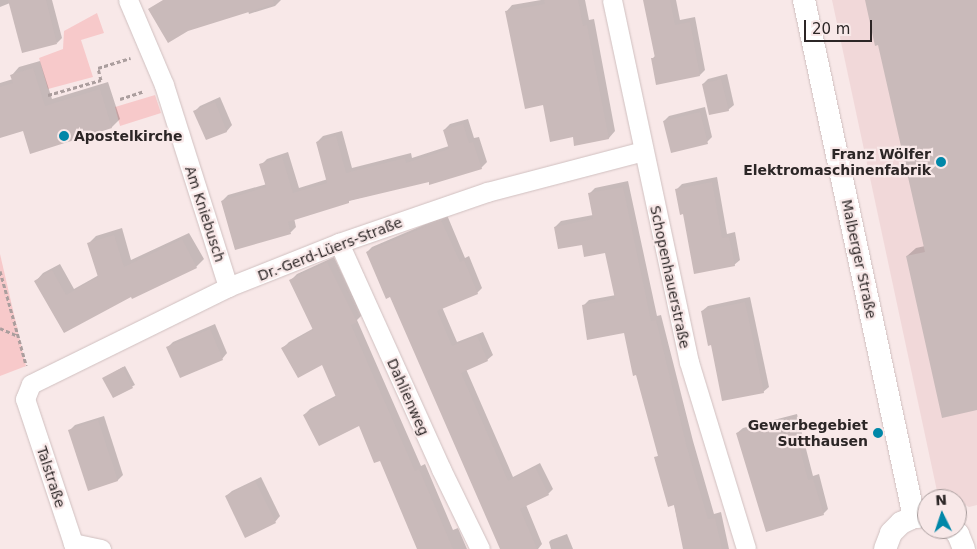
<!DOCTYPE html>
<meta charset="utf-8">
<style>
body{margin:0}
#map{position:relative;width:977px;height:549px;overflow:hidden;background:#f8e8e8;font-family:"DejaVu Sans",sans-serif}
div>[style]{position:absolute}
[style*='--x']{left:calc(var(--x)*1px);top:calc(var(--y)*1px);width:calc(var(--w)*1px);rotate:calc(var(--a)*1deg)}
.built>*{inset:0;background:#f1d8d9}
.green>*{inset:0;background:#f7c9ca}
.shadow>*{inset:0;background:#0003}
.building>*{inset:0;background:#c9baba}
.path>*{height:3px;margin-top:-1.5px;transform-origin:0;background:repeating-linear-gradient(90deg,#ab9e9e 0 4px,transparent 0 6.5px)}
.roads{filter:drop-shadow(0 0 1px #d0c0c0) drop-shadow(0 0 1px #d0c0c0)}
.minor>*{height:19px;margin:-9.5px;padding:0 9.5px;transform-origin:9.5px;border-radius:9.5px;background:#fff}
.tertiary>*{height:22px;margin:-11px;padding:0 11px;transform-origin:11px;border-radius:11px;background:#fff}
.dots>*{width:14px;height:14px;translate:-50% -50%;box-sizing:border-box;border:2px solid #f8e8e8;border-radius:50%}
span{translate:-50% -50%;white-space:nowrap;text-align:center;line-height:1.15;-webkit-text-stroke:4.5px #f8e8e8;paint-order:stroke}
.poi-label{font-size:14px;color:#2c2626;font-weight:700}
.left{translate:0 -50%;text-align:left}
.right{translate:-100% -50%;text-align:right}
.street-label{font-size:14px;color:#2c2626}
.north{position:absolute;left:917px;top:489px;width:50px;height:50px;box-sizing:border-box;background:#f8e8e8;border:1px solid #a69a9a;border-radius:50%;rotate:356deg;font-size:14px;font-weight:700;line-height:20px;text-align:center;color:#2c2626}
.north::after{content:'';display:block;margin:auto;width:18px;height:22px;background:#0087a8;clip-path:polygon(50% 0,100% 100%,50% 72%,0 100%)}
.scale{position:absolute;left:804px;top:20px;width:68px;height:22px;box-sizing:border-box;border:2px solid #2c2626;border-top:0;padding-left:6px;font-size:15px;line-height:18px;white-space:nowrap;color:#2c2626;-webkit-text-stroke:4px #f8e8e8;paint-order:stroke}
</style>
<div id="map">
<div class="built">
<div style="clip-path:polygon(832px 0,977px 0,977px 505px,969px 507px,937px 491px)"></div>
</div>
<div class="green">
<div style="clip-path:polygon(97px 13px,104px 33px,81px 40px,93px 77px,48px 89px,39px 58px,63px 49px,64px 31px)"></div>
<div style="clip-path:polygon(155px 95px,161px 113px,120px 126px,115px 107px)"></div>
<div style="clip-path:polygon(0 254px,26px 366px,0 376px)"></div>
</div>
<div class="shadow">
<div style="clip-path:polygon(0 0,52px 0,62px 38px,57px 43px,10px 3px,0 7px)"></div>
<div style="clip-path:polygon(210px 0,281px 0,275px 6px,249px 14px,248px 11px)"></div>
<div style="clip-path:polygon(541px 0,585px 0,589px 20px,594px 19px,615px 131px,609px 138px,575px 145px,574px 136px,544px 104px,506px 12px,512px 5px)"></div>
<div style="clip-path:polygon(644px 0,676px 0,680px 20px,695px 17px,705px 70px,700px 75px,652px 59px,656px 55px)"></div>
<div style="clip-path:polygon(867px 0,977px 0,977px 409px,907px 256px,916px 248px,925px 246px,879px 44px)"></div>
<div style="clip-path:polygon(40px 61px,52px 99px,108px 82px,120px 119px,112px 127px,24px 130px,0 137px,0 83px,13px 79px,12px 75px,19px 67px)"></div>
<div style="clip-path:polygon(727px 74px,734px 105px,728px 110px,703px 84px,708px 79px)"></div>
<div style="clip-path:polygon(220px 97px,232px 125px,227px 131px,206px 139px,195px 111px,200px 106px)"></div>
<div style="clip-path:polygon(705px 107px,712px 137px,707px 142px,664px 121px,669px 116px)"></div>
<div style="clip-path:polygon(468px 119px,474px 138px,479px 137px,487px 162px,481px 168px,351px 200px,294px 218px,296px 227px,291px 232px,236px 248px,222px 201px,228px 195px,267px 184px,261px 165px,267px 159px,288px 152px,299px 188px,328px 179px,317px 142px,323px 136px,342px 131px,352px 168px,411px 153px,412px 158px,449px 146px,444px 130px,450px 124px)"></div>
<div style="clip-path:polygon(717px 177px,727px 234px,735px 232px,740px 260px,734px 265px,684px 213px,677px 189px,682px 184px)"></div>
<div style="clip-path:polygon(628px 181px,657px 316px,661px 315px,693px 441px,714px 514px,721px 512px,729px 549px,684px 549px,674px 504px,656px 458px,659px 455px,625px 332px,583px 306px,589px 300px,616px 295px,606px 251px,583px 243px,555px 227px,561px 221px,593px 215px,589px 194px,595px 188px)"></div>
<div style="clip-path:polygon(447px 215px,465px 258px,469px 256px,482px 288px,477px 293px,442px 307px,457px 342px,483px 332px,493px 355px,487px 360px,466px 369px,513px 477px,540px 463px,553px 489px,548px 494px,526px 505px,542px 544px,538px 549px,501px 549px,391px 296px,367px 252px,372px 247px)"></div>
<div style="clip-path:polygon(122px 228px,131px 260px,189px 233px,204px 259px,196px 267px,132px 295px,64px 332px,36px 281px,43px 273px,60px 264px,74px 289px,99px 275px,89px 243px,96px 236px)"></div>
<div style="clip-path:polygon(334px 257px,362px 315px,357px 320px,421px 466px,425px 464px,453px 530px,458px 528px,467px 549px,418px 549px,381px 459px,359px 424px,304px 415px,310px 409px,337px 395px,322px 363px,283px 348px,289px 342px,314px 328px,291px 280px,297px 274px)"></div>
<div style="clip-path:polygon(750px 297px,769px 387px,763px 392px,702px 311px,708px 306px)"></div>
<div style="clip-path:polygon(215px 324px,227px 353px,222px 359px,168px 347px,173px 342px)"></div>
<div style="clip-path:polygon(125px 366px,135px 385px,113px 396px,104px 378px)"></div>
<div style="clip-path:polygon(797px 414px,813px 476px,819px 474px,828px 509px,823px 514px,737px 433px,743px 428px)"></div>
<div style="clip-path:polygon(104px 416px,123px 475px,118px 480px,89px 489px,70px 430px,75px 425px)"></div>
<div style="clip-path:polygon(261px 477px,280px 516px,275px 522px,226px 496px,232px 491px)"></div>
<div style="clip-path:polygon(567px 534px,573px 549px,551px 549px,549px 542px,551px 540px)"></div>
</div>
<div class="building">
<div style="clip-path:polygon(8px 0,46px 0,57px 44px,22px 53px)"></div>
<div style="clip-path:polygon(163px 0,273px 0,274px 4px,188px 31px,168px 43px,148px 9px)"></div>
<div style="clip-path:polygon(544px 0,578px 0,583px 26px,587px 25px,609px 139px,574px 146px,573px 137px,550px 142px,543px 105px,525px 109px,505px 11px,545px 4px)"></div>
<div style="clip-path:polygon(643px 0,670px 0,675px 25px,690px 22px,700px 76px,656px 85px,651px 58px,655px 58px)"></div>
<div style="clip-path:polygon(865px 0,977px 0,977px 410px,942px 418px,906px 256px,925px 252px,878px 45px,875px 46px)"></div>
<div style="clip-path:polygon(33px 68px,45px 106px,100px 89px,112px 128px,30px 154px,23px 131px,0 138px,0 87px,13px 83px,10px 75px)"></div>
<div style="clip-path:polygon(721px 79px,729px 111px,709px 115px,702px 84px)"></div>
<div style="clip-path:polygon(215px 102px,227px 132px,206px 140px,193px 111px)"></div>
<div style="clip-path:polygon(700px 112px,708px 144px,671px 153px,663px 121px)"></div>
<div style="clip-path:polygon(463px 124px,469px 143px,473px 142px,482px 169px,429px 185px,429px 182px,349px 201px,349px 203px,288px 222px,291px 234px,235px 250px,221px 201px,266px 187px,259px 164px,282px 157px,293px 193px,327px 183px,316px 142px,336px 136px,346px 173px,405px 158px,406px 163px,449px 149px,443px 130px)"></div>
<div style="clip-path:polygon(712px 182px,722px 238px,729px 237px,735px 266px,694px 274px,683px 214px,680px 215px,675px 189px)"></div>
<div style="clip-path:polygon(623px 187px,651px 321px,656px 320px,687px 448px,708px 519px,715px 518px,722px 549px,683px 549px,674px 505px,668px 507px,654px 457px,658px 456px,636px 375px,633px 376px,624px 333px,587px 340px,582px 305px,615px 299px,605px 253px,584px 257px,582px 245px,558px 249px,554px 227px,593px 219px,588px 193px)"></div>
<div style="clip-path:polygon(441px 220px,460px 262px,464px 260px,478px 294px,437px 311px,452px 346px,477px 336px,488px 361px,461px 373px,508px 481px,535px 467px,549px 495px,520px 509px,537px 549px,500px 549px,390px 297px,386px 299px,366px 252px)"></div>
<div style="clip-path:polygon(114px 235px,124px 267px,182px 239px,197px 268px,132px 299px,131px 297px,64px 333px,34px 281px,52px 270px,66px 295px,98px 277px,87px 243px)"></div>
<div style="clip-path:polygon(327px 262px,357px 322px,351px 325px,415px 471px,419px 469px,453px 549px,417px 549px,380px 461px,374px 463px,359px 426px,319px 446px,303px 415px,336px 397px,322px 365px,298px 378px,281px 348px,313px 330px,289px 280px)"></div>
<div style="clip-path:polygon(745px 302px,764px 393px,722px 401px,711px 345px,708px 346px,701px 311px)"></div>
<div style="clip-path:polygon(210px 329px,223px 360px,180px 378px,166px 347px)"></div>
<div style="clip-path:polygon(123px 367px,133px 388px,113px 398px,102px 378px)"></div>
<div style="clip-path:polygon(792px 418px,808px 480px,813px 479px,824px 515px,766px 532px,736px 433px)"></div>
<div style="clip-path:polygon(98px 420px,118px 481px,88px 491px,68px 430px)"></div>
<div style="clip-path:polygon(255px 481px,276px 523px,245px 538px,225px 496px)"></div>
</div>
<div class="path">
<div style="--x:48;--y:95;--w:55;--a:-15.8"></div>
<div style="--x:101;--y:80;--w:12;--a:-104"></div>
<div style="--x:98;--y:68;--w:34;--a:-17"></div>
<div style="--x:120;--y:99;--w:25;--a:-18"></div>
<div style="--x:0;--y:271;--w:98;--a:74.5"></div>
<div style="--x:0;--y:328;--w:20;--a:24"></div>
</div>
<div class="roads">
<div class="minor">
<div style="--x:128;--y:0;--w:92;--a:67"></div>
<div style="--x:164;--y:85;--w:212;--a:72.4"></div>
<div style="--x:612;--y:0;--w:370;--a:78"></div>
<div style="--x:689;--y:362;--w:195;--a:73"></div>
<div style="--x:339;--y:243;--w:248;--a:65.7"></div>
<div style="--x:441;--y:469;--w:89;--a:64"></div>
<div style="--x:101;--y:549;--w:29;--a:-168"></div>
<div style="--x:73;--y:543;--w:152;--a:-108.4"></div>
<div style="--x:25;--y:399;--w:16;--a:-68"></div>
<div style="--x:31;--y:384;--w:220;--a:-26.2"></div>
<div style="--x:228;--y:287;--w:119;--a:-21.6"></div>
<div style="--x:339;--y:243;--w:157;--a:-19"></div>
<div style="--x:487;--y:192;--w:161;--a:-14.7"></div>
</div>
<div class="tertiary">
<div style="--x:804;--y:0;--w:529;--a:77.99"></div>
<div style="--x:953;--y:529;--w:7;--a:45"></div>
<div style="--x:958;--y:534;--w:16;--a:68"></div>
<div style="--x:885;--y:549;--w:17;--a:-69"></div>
<div style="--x:891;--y:533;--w:14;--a:-45"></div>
<div style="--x:901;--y:523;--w:14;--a:-25"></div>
<div style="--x:914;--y:517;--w:13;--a:-4"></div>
</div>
</div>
<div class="dots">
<div style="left:64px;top:136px;background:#0087a8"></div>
<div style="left:941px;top:162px;background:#0087a8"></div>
<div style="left:878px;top:433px;background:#0087a8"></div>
</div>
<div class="poi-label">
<span class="left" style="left:74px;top:136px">Apostelkirche</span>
<span class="right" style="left:931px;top:162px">Franz Wölfer<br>Elektromaschinenfabrik</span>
<span class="right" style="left:868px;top:433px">Gewerbegebiet<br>Sutthausen</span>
</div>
<div class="street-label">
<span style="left:205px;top:214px;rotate:72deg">Am Kniebusch</span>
<span style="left:330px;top:249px;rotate:-21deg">Dr.-Gerd-Lüers-Straße</span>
<span style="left:859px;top:259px;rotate:78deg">Malberger Straße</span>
<span style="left:670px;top:277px;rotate:78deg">Schopenhauerstraße</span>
<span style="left:408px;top:397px;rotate:66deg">Dahlienweg</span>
<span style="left:51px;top:477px;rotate:72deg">Talstraße</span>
</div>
<div class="north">N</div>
<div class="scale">20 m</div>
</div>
